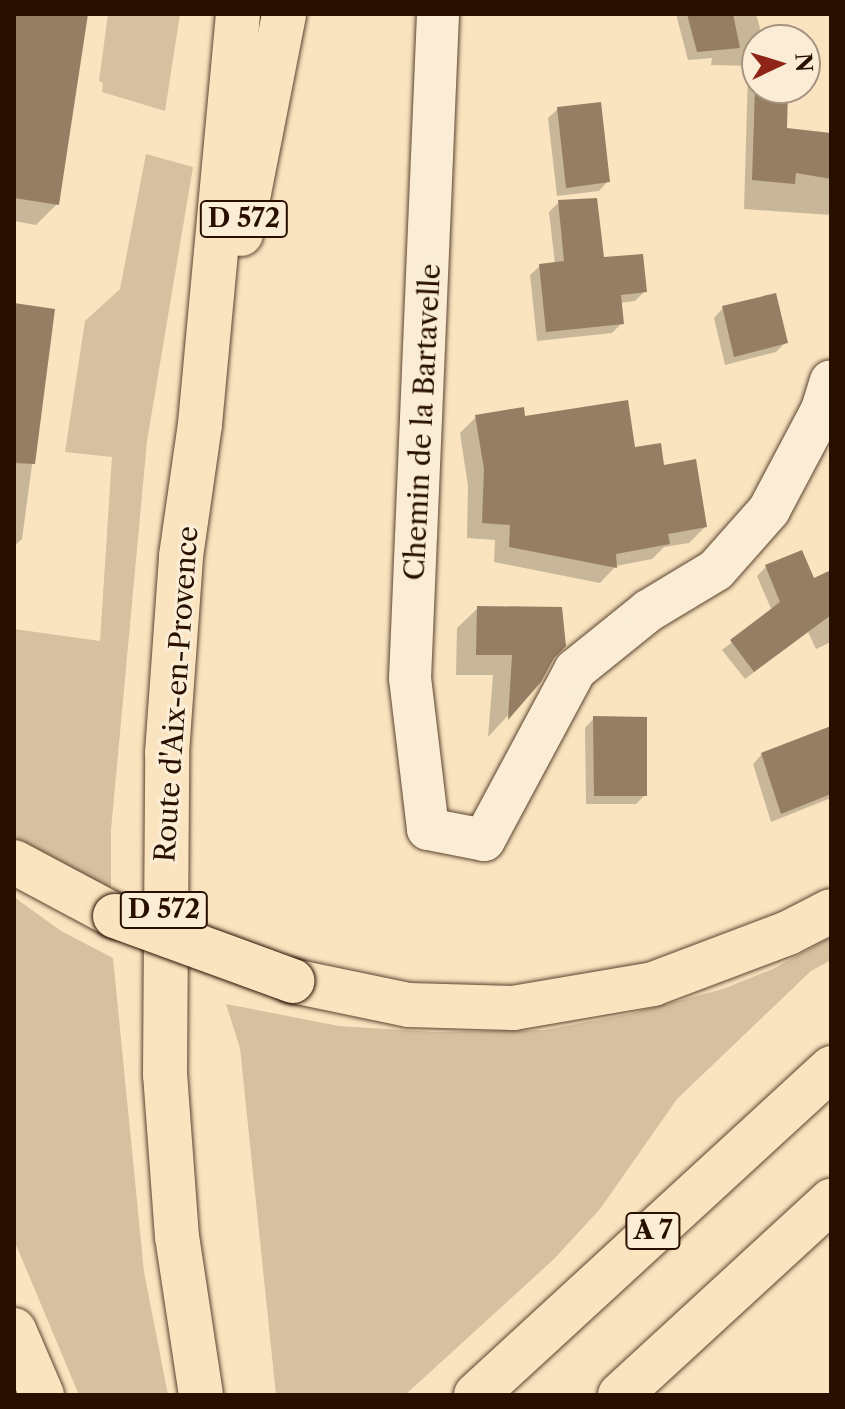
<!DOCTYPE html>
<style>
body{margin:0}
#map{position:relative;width:845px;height:1409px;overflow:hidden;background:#f9e4bf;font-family:"Libre Caslon Text",serif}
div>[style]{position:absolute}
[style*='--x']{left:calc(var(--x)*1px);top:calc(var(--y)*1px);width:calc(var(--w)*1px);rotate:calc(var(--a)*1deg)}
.green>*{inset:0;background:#d5c09f}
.shadow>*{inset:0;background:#0003}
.building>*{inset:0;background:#957e63}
.roads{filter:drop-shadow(0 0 2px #5c4430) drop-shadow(0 0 2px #5c4430)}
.street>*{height:42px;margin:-21px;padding:0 21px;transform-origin:21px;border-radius:21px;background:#fbedd5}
.primary>*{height:44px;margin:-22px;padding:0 22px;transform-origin:22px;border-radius:22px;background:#f9e4bf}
.highway>*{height:44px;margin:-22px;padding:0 22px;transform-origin:22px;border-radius:22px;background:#f9e4bf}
.bridges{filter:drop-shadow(0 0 2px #280f00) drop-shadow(0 0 2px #280f00)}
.highway-bridge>*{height:44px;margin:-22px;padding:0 22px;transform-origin:22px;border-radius:22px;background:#f9e4bf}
span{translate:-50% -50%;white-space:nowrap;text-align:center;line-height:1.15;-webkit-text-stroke:6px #fbedd5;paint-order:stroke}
.shield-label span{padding:2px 6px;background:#fbedd5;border:2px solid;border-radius:6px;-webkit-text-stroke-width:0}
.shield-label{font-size:26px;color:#280f00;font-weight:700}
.street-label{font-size:28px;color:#280f00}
.frame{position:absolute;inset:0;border:16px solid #280f00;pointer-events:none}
.north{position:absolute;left:741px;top:24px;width:80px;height:80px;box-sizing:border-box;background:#fbedd5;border:2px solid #a79480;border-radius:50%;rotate:86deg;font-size:22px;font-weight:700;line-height:32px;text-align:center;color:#280f00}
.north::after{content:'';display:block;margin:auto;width:28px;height:36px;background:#8f2418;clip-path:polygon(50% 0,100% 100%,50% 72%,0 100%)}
</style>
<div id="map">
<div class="green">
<div style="clip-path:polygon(108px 14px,180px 14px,165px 111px,102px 92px,103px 83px,99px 81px)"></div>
<div style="clip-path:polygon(146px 154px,193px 167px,147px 441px,111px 830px,111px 897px,14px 841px,14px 629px,100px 641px,112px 457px,65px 452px,85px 321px,120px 289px)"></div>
<div style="clip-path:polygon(14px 897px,61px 931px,113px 958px,144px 1272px,168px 1395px,79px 1395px,14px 1240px)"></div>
<div style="clip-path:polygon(831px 937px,831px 960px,811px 971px,677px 1099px,600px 1209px,554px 1259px,405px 1395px,276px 1395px,240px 1048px,226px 1004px,339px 1026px,434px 1032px,544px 1030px,629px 1014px,723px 989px,773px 969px)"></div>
</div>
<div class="shadow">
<div style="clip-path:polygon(14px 14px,86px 14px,57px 204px,36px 225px,14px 221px)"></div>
<div style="clip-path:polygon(676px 14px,756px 14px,760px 28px,757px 57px,751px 64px,757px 64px,757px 88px,786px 88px,785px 130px,831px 135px,831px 215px,744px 209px,748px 72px,754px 66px,711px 65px,712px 58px,688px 60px)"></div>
<div style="clip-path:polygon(558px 109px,608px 181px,599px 191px,557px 196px,548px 118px)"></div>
<div style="clip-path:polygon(559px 202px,602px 259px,645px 291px,635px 301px,620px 303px,622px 323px,612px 333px,537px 341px,530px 275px,540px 266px,555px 264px,549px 212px)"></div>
<div style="clip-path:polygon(14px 305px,53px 310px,22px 539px,14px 546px)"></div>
<div style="clip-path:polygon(723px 308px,786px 342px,776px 352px,725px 365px,714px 318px)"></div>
<div style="clip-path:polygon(476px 417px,523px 418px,634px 449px,663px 467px,705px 527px,689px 543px,664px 547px,652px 559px,616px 566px,600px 583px,494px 562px,495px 540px,467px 538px,468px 486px,460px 433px)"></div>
<div style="clip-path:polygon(766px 567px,813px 581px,831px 572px,831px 642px,816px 649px,808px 632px,745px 679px,722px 650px,772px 611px,757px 576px)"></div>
<div style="clip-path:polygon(478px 608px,553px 657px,540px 681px,488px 737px,493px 675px,456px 675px,457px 628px)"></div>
<div style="clip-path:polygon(594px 718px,645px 795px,636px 804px,586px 804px,585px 728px)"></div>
<div style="clip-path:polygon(831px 728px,831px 798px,771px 822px,753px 764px,762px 754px)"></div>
</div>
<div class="building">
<div style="clip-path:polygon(14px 14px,88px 14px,59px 205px,14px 198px)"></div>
<div style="clip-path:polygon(687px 14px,733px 14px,740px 48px,697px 52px)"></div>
<div style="clip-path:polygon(755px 88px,788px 88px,787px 128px,831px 133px,831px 179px,796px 173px,795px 184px,752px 180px)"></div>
<div style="clip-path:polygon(601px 102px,610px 182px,566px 188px,557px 107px)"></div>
<div style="clip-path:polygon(597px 198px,604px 257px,643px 254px,647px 292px,621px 295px,624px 324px,546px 332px,539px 264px,564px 261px,558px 200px)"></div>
<div style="clip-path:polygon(776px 293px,788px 343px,734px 357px,722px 306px)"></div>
<div style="clip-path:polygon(14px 303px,55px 309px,35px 464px,14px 463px)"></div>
<div style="clip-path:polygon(628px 400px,635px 447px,661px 443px,664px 465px,696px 459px,707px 527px,668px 534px,670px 544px,616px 554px,617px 568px,509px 547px,510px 525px,482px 523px,484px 469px,475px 415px,524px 407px,525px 416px)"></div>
<div style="clip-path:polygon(802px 550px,814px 578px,831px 570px,831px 615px,754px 672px,730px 640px,780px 602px,765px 565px)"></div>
<div style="clip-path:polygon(477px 606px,562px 607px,566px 646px,554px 658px,541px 682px,508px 720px,512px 655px,476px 655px)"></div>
<div style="clip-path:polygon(593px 716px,647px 717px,647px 796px,594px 796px)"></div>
<div style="clip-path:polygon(831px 726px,831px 794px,781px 814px,761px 753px)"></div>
</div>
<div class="roads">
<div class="street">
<div style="--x:438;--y:14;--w:665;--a:92.41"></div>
<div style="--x:410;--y:678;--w:152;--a:83.2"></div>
<div style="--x:428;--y:829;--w:57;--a:11.1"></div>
<div style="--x:484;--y:840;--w:193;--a:-61.8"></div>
<div style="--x:575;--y:670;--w:94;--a:-38.9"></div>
<div style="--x:648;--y:611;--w:79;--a:-31.1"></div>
<div style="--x:716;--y:570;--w:80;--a:-48.5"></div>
<div style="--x:769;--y:510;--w:113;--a:-62.1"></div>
<div style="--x:822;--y:410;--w:30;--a:-73"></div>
</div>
<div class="primary">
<div style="--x:241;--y:234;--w:224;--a:-78.9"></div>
<div style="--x:201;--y:1395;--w:160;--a:-98.6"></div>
<div style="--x:177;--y:1237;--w:162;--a:-94.2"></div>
<div style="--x:165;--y:1075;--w:322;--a:-89.6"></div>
<div style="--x:167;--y:753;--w:197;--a:-85.9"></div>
<div style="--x:181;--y:556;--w:133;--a:-81.8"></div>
<div style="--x:200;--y:424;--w:412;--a:-84.7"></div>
</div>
<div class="highway">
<div style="--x:14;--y:862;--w:115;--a:28.1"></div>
<div style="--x:293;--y:981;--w:118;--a:11.7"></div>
<div style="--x:409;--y:1005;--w:104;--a:1.7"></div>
<div style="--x:513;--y:1008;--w:142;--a:-9.7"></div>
<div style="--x:653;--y:984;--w:144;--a:-20.7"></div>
<div style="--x:788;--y:933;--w:48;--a:-27.1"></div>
<div style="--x:14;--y:1330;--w:71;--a:66.7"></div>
<div style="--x:476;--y:1395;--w:483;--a:-42.6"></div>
<div style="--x:620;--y:1395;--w:287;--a:-42.6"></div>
</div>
</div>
<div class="bridges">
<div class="highway-bridge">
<div style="--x:115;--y:916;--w:189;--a:20.1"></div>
</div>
</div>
<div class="shield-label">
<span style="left:244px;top:219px">D 572</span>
<span style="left:164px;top:910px">D 572</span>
<span style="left:653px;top:1231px">A 7</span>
</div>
<div class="street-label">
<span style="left:422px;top:422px;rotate:-87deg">Chemin de la Bartavelle</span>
<span style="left:176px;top:694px;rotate:-86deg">Route d'Aix-en-Provence</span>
</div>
<div class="frame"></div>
<div class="north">N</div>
</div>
